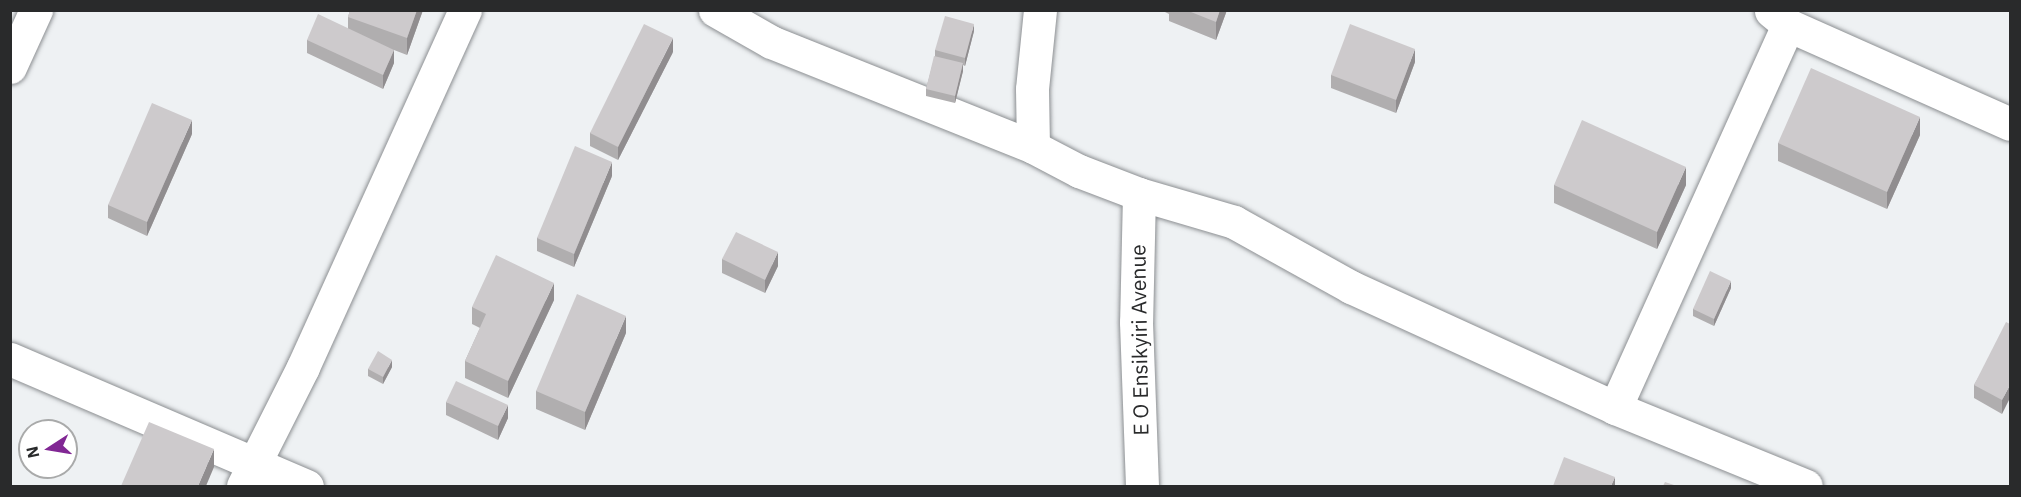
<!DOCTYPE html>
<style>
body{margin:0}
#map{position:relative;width:2021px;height:497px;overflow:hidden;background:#eef1f3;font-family:"IBM Plex Sans",sans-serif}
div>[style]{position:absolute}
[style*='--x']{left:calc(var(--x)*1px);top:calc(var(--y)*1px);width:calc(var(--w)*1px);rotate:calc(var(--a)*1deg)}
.roads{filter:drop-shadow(0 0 2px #8c8f92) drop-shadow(0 0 2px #8c8f92)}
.street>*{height:33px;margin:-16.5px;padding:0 16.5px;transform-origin:16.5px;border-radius:16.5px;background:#fff}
.secondary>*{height:33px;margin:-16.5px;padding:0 16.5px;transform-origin:16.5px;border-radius:16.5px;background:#fff}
.wall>*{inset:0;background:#b0aeaf}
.shaded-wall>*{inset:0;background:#908d8f}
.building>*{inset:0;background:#cdcacc}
span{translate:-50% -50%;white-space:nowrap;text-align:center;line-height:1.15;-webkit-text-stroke:4.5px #fff;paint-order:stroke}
.street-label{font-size:21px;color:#292a2b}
.frame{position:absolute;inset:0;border:12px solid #292a2b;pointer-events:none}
.north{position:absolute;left:18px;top:419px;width:60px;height:60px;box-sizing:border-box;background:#fff;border:2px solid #a9aaaa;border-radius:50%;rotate:258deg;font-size:16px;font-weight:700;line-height:24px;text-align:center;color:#292a2b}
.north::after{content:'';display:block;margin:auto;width:21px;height:27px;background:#812794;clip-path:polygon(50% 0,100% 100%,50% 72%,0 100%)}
</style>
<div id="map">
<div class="roads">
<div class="street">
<div style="--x:715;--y:10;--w:64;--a:29.7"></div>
<div style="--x:771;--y:42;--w:282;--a:21.8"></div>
<div style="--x:1771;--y:11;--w:22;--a:39"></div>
<div style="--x:1788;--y:25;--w:243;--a:24"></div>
<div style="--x:10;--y:67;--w:63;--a:-65.5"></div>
<div style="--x:1139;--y:194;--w:128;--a:91.3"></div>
<div style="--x:1136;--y:322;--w:164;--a:87.9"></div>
<div style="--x:10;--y:359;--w:323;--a:23.2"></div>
<div style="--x:1615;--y:408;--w:420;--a:-65.7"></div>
<div style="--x:243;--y:486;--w:133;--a:-63.2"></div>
<div style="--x:303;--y:367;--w:392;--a:-65.6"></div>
</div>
<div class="secondary">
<div style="--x:1040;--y:10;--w:79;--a:95.8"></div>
<div style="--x:1032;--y:89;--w:58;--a:89"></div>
<div style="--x:1033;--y:147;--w:52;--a:27.6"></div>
<div style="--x:1079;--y:171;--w:64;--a:21"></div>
<div style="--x:1139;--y:194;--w:99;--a:16.4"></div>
<div style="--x:1234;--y:222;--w:134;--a:29.1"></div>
<div style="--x:1351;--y:287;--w:290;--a:24.6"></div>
<div style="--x:1615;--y:408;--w:206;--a:22.2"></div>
</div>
</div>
<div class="wall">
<div style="clip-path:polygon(350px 10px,423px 10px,407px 55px,394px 50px,394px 63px,383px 89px,307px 53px,307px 40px,348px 29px,348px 17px)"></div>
<div style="clip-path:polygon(1161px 10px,1227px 10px,1216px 40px,1169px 21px,1169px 14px)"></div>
<div style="clip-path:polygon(974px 31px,965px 66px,963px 65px,963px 71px,955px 103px,926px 96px,926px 89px,935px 56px,935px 50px)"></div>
<div style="clip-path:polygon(673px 52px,618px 160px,590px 146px,590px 133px)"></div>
<div style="clip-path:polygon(1415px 62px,1396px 113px,1331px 88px,1331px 75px)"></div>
<div style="clip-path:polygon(192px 134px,147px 236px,108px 218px,108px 205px)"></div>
<div style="clip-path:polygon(1920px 135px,1887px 209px,1778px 161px,1778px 143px)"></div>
<div style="clip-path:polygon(612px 176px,574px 267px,537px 251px,537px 238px)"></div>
<div style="clip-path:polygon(1554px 185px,1686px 185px,1657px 249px,1554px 203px)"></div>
<div style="clip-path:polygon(722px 259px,778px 266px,765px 293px,722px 273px)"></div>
<div style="clip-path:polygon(1731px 288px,1714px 326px,1693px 316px,1693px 309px)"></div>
<div style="clip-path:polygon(554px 300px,508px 398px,465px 378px,465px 361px,480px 328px,472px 324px,472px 307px)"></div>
<div style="clip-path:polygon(2010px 324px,2002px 414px,1974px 398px,1974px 385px)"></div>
<div style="clip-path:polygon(626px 333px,585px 430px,536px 409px,536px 391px)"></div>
<div style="clip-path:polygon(392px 367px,383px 384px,368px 376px,368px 369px)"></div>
<div style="clip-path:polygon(446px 402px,508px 418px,498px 440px,446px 415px)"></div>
</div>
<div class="shaded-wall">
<div style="clip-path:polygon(417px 10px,423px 10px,407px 55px,407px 38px)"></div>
<div style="clip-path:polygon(1220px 10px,1227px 10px,1216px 40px,1216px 22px)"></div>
<div style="clip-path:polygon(974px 24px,974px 31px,965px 66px,965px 58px)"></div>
<div style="clip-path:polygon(673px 38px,673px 52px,618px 160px,618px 147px)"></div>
<div style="clip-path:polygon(1415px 49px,1415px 62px,1396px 113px,1396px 100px)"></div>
<div style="clip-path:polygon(394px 50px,394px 63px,383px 89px,383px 75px)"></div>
<div style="clip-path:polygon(963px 63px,963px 71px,955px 103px,955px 96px)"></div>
<div style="clip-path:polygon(1920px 117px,1920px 135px,1887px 209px,1887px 192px)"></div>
<div style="clip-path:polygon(192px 120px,192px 134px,147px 236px,147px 222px)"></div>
<div style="clip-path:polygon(612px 162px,612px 176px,574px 267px,574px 254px)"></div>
<div style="clip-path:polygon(1686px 167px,1686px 185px,1657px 249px,1657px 232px)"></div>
<div style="clip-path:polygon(778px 252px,778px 266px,765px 293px,765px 280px)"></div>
<div style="clip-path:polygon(1731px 281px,1731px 288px,1714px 326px,1714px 319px)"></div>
<div style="clip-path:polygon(554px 283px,554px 300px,508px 398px,508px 381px)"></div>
<div style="clip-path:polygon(626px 316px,626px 333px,585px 430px,585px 412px)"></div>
<div style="clip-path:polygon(392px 360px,392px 367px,383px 384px,383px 377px)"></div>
<div style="clip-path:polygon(2010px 385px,2010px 398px,2002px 414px,2002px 400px)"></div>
<div style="clip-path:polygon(508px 405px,508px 418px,498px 440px,498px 426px)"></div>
<div style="clip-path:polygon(214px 449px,214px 467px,206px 486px,198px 486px)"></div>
<div style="clip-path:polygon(1615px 477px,1615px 486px,1611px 486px)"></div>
</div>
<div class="building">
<div style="clip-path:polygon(350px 10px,417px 10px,407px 38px,348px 17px)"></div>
<div style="clip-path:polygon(1186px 10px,1220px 10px,1216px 22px)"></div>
<div style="clip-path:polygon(318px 14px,394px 50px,383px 75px,307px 40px)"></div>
<div style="clip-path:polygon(945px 16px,974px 24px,965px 58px,935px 50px)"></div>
<div style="clip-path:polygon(644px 24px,673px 38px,618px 147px,590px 133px)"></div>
<div style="clip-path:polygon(1350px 24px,1415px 49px,1396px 100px,1331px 75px)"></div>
<div style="clip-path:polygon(934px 56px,963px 63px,955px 96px,926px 89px)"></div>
<div style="clip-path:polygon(1811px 68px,1920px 117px,1887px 192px,1778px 143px)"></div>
<div style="clip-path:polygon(152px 103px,192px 120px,147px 222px,108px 205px)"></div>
<div style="clip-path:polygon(1582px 120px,1686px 167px,1657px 232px,1554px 185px)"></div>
<div style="clip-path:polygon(575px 146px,612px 162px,574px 254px,537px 238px)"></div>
<div style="clip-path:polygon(736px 232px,778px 252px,765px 280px,722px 259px)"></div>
<div style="clip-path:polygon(496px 255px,554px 283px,508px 381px,465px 361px,486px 314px,472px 307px)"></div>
<div style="clip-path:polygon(1710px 271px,1731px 281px,1714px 319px,1693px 309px)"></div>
<div style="clip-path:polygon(577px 294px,626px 316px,585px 412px,536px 391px)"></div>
<div style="clip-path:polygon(2006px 322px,2010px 324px,2010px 385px,2002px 400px,1974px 385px)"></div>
<div style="clip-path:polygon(378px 351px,392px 360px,383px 377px,368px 369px)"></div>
<div style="clip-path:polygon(456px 381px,508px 405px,498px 426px,446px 402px)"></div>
<div style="clip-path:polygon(149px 422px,214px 449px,198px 486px,121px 486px)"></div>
<div style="clip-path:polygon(1564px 457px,1615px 477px,1611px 486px,1553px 486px)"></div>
<div style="clip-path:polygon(1665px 482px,1677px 486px,1663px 486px)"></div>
</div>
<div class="street-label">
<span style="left:1139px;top:340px;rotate:-91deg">E O Ensikyiri Avenue</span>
</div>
<div class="frame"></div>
<div class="north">N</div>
</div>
